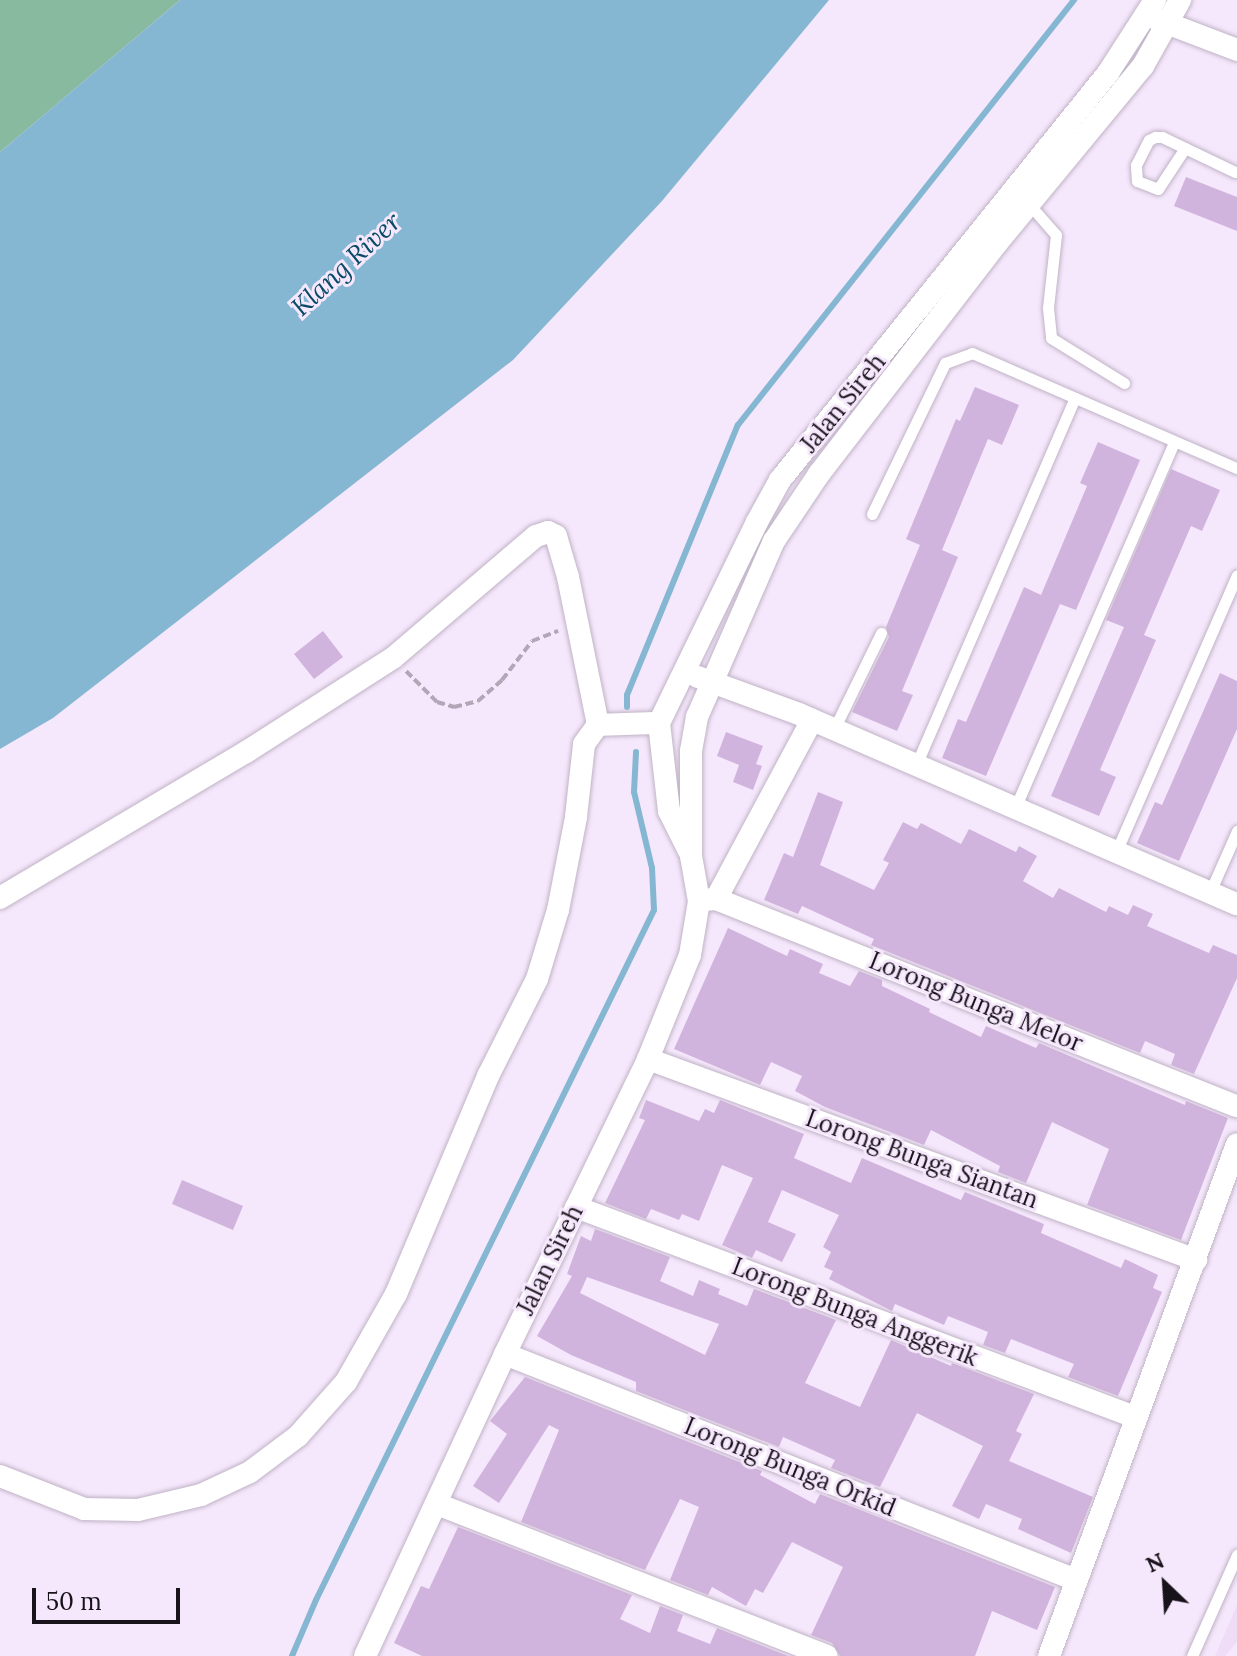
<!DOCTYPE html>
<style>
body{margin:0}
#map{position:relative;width:1237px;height:1656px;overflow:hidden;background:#f6e8fc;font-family:Lora,serif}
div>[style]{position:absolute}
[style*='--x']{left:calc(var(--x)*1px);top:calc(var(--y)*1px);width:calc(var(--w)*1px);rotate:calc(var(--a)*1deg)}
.built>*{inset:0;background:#efdcf7}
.forest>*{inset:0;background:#88baa0}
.water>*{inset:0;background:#86b7d2}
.stream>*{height:6px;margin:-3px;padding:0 3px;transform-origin:3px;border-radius:3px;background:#86b7d2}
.building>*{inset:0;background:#d1b4dd}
.path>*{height:4px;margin-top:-2px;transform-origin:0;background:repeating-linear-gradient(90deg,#b2a7b7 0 8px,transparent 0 12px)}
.roads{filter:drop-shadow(0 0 2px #c0b3c6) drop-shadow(0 0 2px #c0b3c6)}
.service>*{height:11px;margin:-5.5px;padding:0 5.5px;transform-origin:5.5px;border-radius:5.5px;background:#fff}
.minor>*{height:22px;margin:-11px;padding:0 11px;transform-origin:11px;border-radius:11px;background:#fff}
span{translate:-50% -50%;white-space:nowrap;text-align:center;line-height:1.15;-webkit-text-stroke:6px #f6e8fc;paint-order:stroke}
.street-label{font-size:24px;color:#18131a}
.water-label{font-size:26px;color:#094b67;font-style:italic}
.north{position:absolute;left:1125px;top:1544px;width:80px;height:80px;-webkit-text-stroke:6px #f6e8fc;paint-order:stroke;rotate:335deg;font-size:22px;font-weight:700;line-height:32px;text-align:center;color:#18131a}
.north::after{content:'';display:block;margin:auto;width:28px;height:36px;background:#18131a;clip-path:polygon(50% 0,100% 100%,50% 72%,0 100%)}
.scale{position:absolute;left:32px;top:1588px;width:148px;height:36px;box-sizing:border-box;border:4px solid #18131a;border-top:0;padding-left:10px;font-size:24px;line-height:28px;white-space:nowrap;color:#18131a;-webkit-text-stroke:6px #f6e8fc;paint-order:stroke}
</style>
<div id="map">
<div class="built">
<div style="clip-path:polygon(1237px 1605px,1237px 1642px,1225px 1656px,1215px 1656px)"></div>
</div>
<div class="forest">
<div style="clip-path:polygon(0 0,180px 0,0 152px)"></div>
</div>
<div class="water">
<div style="clip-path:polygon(180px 0,829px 0,662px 201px,513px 360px,53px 718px,0 749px,0 152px)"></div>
</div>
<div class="stream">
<div style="--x:627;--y:707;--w:12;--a:-90"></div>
<div style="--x:627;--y:695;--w:292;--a:-67.7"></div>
<div style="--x:738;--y:425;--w:542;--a:-51.67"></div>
<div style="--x:292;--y:1656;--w:61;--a:-66.8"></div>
<div style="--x:316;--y:1600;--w:768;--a:-63.9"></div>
<div style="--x:654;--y:910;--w:42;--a:-92.7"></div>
<div style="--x:652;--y:868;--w:78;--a:-103.3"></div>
<div style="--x:634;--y:792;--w:40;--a:-87.1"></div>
</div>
<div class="building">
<div style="clip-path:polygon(1186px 177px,1237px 197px,1237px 231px,1174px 206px)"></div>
<div style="clip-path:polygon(975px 387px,1019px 405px,1002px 445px,988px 439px,942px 550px,958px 557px,902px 691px,913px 695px,897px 731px,852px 712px,889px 637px,886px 627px,920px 545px,906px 539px,956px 419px,960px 421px)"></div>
<div style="clip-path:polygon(1098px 442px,1140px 460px,1076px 610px,1060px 604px,986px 776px,942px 758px,958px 719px,966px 722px,1024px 587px,1041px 595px,1087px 486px,1080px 483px)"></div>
<div style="clip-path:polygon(1171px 469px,1220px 490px,1202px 531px,1191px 526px,1144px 635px,1156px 640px,1100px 770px,1116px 777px,1099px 816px,1051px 796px,1124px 627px,1106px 620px)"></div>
<div style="clip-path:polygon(323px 631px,343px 657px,314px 679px,294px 654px)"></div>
<div style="clip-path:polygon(1220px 673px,1237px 681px,1237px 729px,1179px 861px,1137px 843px,1155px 802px,1162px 805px)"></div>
<div style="clip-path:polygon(726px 732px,763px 746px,756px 764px,762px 766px,753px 790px,733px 782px,739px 765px,717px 756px)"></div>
<div style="clip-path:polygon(818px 792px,843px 802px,820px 865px,874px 890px,889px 863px,883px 860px,903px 822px,917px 829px,921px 823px,961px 844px,969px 829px,1016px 852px,1019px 846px,1037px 856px,1023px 881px,1053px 898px,1059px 888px,1106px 912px,1109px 906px,1128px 915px,1133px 905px,1153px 914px,1147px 926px,1209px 953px,1213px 945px,1237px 955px,1237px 978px,1194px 1074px,1171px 1065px,1175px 1054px,1145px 1041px,1140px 1053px,871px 945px,874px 939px,802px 906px,798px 914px,764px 900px,784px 853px,793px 857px)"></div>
<div style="clip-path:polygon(728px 928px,787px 956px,790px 949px,823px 964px,819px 973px,850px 986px,859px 971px,882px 980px,882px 986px,930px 1009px,929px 1012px,981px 1037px,986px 1026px,1036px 1048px,1039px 1043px,1185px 1105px,1186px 1101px,1228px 1118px,1181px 1240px,1087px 1205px,1109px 1149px,1052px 1122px,1026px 1183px,998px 1172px,1000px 1166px,931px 1130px,924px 1145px,825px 1107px,795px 1091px,802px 1076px,771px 1062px,760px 1085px,674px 1049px)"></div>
<div style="clip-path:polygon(646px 1100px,699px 1121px,705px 1109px,714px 1113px,720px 1100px,804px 1134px,794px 1158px,851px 1183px,862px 1158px,961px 1200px,965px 1192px,1044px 1224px,1041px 1233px,1121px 1268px,1125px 1259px,1158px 1275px,1153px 1288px,1162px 1292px,1118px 1396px,1068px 1377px,1074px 1364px,1011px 1339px,1005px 1353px,983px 1345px,988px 1332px,948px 1316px,944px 1325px,895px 1304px,892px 1311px,829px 1279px,833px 1271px,824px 1267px,831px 1252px,823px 1247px,839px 1215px,782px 1190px,768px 1222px,796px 1234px,782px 1262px,756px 1250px,752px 1258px,722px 1245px,753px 1178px,722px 1165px,699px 1221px,682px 1214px,679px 1220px,651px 1209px,646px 1219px,605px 1203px,645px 1120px,639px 1118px)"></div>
<div style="clip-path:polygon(182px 1180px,243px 1206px,233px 1230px,172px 1204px)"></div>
<div style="clip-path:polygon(evenodd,595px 1229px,670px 1257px,660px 1281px,693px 1296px,699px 1280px,720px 1289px,718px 1294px,747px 1306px,754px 1289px,836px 1320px,805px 1383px,860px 1407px,891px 1340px,951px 1366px,952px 1363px,1034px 1394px,1016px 1431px,1022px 1434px,1009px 1461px,1093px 1497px,1071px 1553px,1018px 1529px,1022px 1519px,986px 1504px,979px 1519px,952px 1506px,983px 1446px,917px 1413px,880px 1487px,831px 1468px,835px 1460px,783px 1437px,779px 1447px,636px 1391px,636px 1382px,571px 1355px,537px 1336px,572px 1276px,567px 1274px,581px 1236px,591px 1241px,595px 1229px,587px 1277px,719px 1324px,705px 1355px,580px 1293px,587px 1277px)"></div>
<div style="clip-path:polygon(525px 1377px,762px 1471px,760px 1475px,815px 1504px,820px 1494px,1055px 1587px,1037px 1630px,992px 1611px,975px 1656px,840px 1656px,832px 1643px,811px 1635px,843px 1567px,792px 1542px,763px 1593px,755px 1589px,746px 1606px,712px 1587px,708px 1595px,670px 1580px,699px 1507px,680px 1499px,645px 1570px,521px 1522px,559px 1430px,549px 1425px,499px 1503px,473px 1486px,507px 1434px,490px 1421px)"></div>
<div style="clip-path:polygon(458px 1527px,632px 1595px,620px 1619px,650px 1633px,660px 1606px,683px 1615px,677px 1631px,710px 1644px,717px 1628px,788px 1656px,422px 1656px,394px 1643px,421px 1586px,429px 1589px)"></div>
</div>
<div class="path">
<div style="--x:406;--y:671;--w:44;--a:45"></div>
<div style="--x:437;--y:702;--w:18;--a:16"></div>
<div style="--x:454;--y:707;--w:25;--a:-14"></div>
<div style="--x:478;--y:701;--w:32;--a:-41"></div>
<div style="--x:502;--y:680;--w:49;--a:-52.4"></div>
<div style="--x:532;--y:641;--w:28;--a:-21"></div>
</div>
<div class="roads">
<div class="service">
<div style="--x:1185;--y:148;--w:49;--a:123.4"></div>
<div style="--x:1158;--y:189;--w:22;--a:-159"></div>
<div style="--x:1137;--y:181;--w:16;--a:-94"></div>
<div style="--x:1136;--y:165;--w:28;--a:-63"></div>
<div style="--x:1149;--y:140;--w:7;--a:-27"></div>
<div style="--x:1155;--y:137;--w:7;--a:0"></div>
<div style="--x:1162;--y:137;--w:81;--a:25.6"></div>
<div style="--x:1029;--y:204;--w:41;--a:48.9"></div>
<div style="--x:1056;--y:235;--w:73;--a:96.3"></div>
<div style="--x:1048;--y:308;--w:30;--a:84"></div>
<div style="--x:1051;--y:338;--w:86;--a:31.7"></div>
<div style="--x:872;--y:514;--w:168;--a:-64.2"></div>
<div style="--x:945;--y:363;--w:29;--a:-20"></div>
<div style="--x:972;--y:353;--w:289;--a:23.5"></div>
<div style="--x:834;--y:729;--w:107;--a:-63.9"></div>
<div style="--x:916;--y:765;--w:400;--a:-66.6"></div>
<div style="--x:1015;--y:808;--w:399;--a:-66.5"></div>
<div style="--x:1116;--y:852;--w:302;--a:-66.4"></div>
<div style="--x:1210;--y:892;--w:67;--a:-66.1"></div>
<div style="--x:1192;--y:1656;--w:111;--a:-66"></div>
</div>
<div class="minor">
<div style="--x:1156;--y:19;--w:87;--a:20.9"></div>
<div style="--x:698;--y:677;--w:108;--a:20.1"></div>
<div style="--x:799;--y:714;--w:477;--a:23.5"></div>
<div style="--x:689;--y:851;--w:45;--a:-116.6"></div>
<div style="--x:669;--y:811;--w:89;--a:-96.5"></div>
<div style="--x:659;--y:723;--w:224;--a:-64"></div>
<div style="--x:757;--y:522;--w:48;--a:-61.3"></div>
<div style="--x:780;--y:480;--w:523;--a:-51.13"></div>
<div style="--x:1108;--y:73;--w:87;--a:-57.2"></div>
<div style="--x:0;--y:898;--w:286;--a:-30.7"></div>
<div style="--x:246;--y:752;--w:174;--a:-32.6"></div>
<div style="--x:393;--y:658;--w:188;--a:-40.5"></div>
<div style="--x:536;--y:536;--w:13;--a:-18"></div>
<div style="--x:548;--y:532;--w:9;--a:27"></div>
<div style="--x:556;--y:536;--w:43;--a:73.7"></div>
<div style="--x:568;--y:577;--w:151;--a:78.5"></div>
<div style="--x:716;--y:899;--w:560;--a:21.71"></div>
<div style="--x:704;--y:900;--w:12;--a:-5"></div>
<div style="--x:716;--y:899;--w:203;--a:-61.8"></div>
<div style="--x:648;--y:1059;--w:584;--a:20.14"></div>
<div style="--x:576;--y:1207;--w:597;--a:20.59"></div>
<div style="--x:505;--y:1354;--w:614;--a:21.59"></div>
<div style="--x:0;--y:1476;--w:90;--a:21.4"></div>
<div style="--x:84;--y:1509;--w:54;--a:1.1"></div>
<div style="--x:138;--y:1510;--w:65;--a:-13.4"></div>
<div style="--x:201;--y:1495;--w:54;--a:-25.1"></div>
<div style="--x:250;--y:1472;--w:60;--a:-36.9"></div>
<div style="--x:298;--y:1436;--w:72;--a:-48.4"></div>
<div style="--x:346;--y:1382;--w:101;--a:-60.4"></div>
<div style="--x:396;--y:1294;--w:237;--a:-67.1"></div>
<div style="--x:488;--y:1076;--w:109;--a:-63.2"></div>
<div style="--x:537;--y:979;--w:72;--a:-73.1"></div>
<div style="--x:558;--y:910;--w:95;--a:-79"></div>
<div style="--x:576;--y:817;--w:73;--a:-83.7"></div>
<div style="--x:584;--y:744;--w:24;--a:-54"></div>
<div style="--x:598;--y:725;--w:61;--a:-1.9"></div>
<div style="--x:437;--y:1504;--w:418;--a:21.3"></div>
<div style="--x:365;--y:1656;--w:333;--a:-65.1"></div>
<div style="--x:505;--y:1354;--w:328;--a:-64.1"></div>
<div style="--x:648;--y:1059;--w:112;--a:-68"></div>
<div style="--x:690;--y:955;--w:55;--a:-80.5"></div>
<div style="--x:699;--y:901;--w:46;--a:-100.1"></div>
<div style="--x:691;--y:856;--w:105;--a:-90"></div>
<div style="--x:691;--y:751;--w:35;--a:-80"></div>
<div style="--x:697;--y:717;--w:192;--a:-66.4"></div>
<div style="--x:774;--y:541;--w:81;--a:-56.1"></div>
<div style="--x:819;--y:474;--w:292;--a:-52.4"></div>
<div style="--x:997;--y:243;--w:229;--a:-50.5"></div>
<div style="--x:1143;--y:66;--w:76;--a:-60.7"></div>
<div style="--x:1049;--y:1656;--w:545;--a:-69.84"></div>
</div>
</div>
<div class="street-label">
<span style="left:843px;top:403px;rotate:-51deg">Jalan Sireh</span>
<span style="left:976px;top:1002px;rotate:22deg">Lorong Bunga Melor</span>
<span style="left:922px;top:1159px;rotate:20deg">Lorong Bunga Siantan</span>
<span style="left:550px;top:1260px;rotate:-64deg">Jalan Sireh</span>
<span style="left:855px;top:1312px;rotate:21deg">Lorong Bunga Anggerik</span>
<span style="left:790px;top:1467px;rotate:22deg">Lorong Bunga Orkid</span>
</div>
<div class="water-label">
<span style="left:346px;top:264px;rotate:-43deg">Klang River</span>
</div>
<div class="north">N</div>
<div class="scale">50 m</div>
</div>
